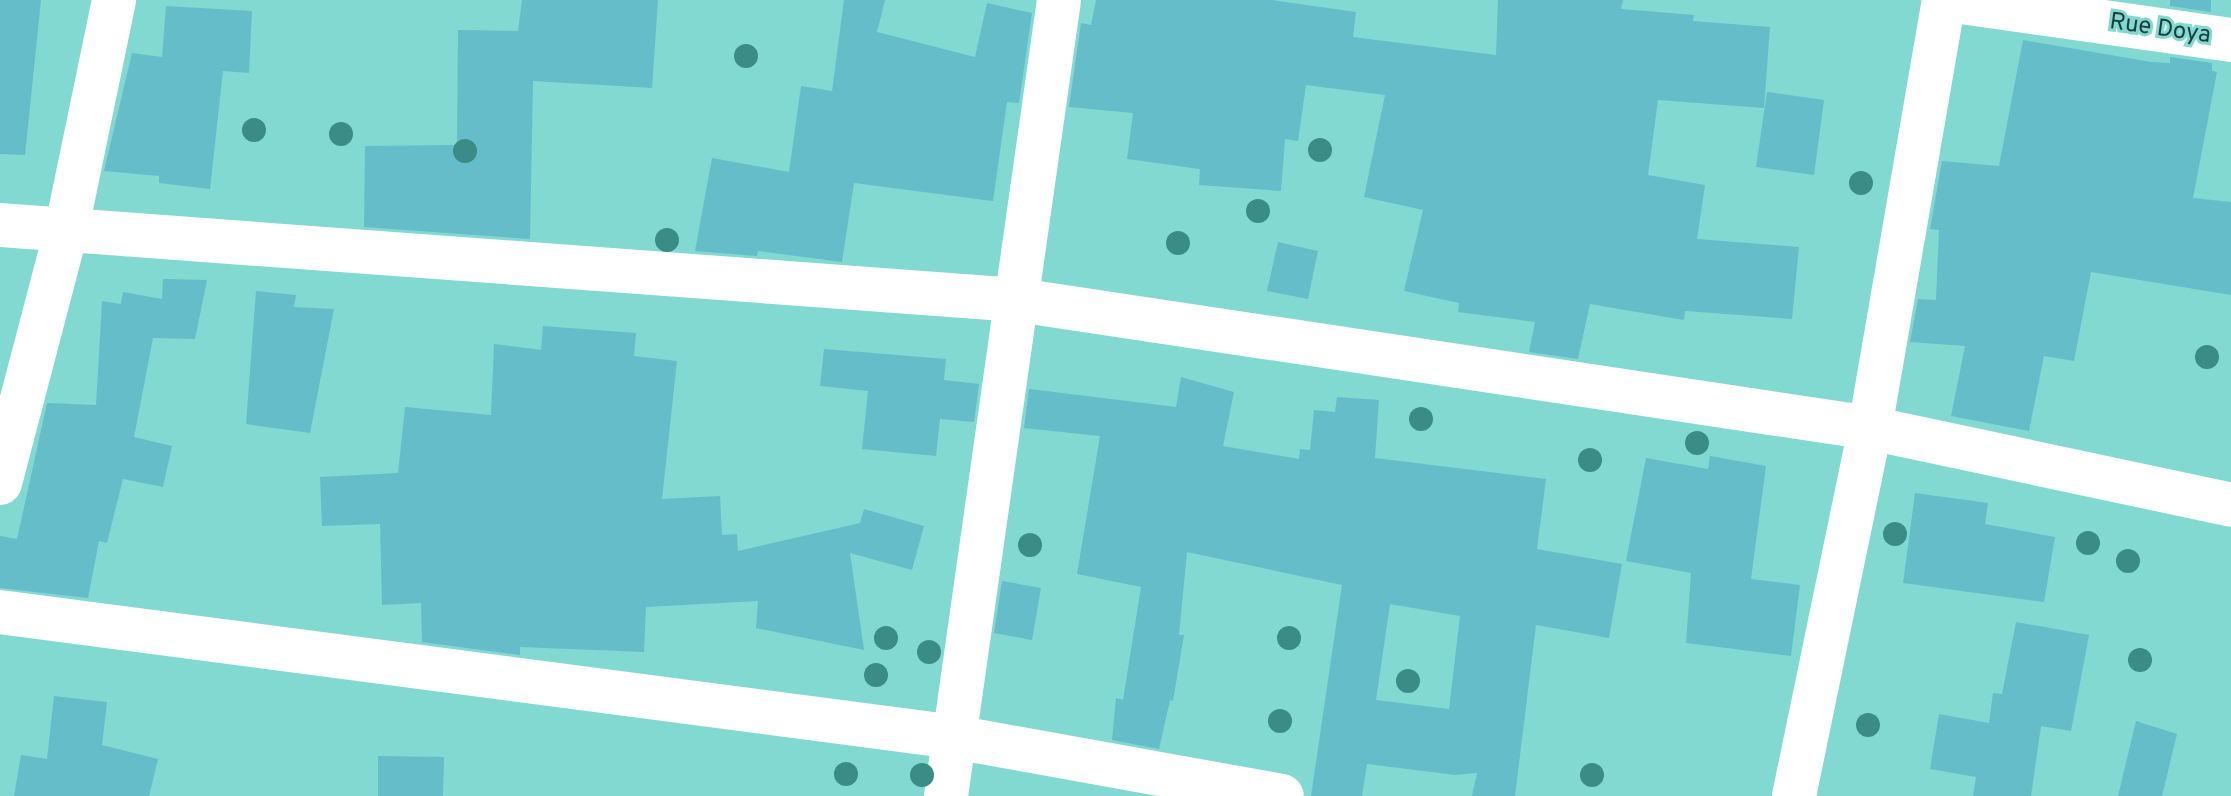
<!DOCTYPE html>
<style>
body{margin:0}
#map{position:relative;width:2231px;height:796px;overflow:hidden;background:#81d9d1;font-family:Overpass,sans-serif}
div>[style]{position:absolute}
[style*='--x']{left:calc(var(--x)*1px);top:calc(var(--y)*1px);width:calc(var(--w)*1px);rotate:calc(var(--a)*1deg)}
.building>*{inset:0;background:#65bdc9}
.street>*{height:44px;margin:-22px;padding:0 22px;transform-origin:22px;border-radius:22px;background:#fff}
.trees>*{width:24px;height:24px;margin:-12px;border-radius:50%;background:#3b8c86}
span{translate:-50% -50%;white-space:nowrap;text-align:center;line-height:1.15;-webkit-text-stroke:6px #81d9d1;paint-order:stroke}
.street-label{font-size:24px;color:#193e3b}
</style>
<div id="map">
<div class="building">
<div style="clip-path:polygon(0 0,41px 0,25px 155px,0 154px)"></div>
<div style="clip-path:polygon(522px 0,658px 0,652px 88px,533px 81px,530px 239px,364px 227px,365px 146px,457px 145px,458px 30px,518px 31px)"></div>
<div style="clip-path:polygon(844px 0,885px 0,877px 32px,975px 57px,987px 3px,1032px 13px,1019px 103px,1007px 102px,993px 201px,854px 183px,842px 262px,758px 251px,757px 256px,695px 251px,712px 158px,789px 172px,801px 86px,832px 91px)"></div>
<div style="clip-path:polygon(1096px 0,1271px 0,1356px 12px,1353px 37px,1496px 55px,1498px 0,1623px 0,1621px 9px,1694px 15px,1693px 21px,1770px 27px,1764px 108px,1658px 100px,1648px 175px,1705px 185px,1697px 239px,1799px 247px,1792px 319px,1685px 311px,1684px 320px,1590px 304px,1578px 359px,1529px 352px,1535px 322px,1458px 312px,1459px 303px,1404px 291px,1423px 210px,1364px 197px,1385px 95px,1306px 85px,1298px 141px,1285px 139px,1281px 191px,1199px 185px,1200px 169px,1127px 159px,1133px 113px,1069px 107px,1081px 23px,1091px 25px)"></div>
<div style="clip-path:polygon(2170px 0,2211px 0,2211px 12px,2170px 6px)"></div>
<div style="clip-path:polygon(166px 6px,252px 11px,249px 73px,223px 71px,210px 189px,159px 183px,159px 176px,104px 171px,132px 53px,162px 57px)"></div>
<div style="clip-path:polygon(2023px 40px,2151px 62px,2170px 63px,2170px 57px,2212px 63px,2212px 71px,2217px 72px,2193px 198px,2231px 202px,2231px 295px,2091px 272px,2074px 361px,2044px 356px,2029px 431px,1951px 416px,1965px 346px,1910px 342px,1918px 299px,1936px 300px,1939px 230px,1930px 229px,1942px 161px,1999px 166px)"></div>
<div style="clip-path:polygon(1767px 92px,1824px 100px,1814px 175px,1756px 167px)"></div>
<div style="clip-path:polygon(1278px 242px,1318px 251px,1308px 299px,1267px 291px)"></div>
<div style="clip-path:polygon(163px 279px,207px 280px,195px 339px,153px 338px,134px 437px,172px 446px,163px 487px,123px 479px,107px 543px,99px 541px,88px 598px,0 588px,0 536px,17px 539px,47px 403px,96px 405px,102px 301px,121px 304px,123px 292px,162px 299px)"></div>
<div style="clip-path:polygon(256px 291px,296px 295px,294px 307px,334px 309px,310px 433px,246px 424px)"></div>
<div style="clip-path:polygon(543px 326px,636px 333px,634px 356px,677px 361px,662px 499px,720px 496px,722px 535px,737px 534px,738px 551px,860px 523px,864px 509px,924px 526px,912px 570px,850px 553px,864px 650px,756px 628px,758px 601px,646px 607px,644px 652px,520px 647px,520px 655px,422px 642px,421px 603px,382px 605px,380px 524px,322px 526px,320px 477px,398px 473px,405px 407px,491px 415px,494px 344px,541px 350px)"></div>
<div style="clip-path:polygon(824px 349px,946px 359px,944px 380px,979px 384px,974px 422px,940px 419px,936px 456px,862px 449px,868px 391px,820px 386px)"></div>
<div style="clip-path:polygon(evenodd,1181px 377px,1234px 392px,1223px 446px,1299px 459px,1300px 449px,1310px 450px,1314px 410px,1335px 412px,1337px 397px,1379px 400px,1375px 458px,1546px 479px,1537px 549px,1622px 564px,1609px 638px,1536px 625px,1515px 796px,1472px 796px,1477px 773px,1455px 775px,1367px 764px,1362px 796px,1311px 796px,1342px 585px,1187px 552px,1179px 635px,1184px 635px,1173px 701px,1170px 700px,1159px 749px,1112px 740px,1116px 698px,1123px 700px,1141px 587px,1077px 574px,1100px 436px,1024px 428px,1029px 389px,1176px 407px,1181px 377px,1390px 604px,1460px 616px,1449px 709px,1376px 700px,1390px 604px)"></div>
<div style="clip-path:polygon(1710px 456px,1766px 466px,1751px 579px,1800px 585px,1791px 656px,1686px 643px,1691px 573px,1626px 561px,1646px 458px,1708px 469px)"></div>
<div style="clip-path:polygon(1915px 493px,1988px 503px,1985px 524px,2055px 537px,2044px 602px,1903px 583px)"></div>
<div style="clip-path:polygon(1002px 581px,1041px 588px,1032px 640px,994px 633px)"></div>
<div style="clip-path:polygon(2016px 622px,2089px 635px,2071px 731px,2041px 726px,2031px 796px,1973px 796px,1976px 777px,1930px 769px,1939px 714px,1989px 723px,1993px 693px,2002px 694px)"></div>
<div style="clip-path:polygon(54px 696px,107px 702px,102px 745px,158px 759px,149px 796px,14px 796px,21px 755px,47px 759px)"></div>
<div style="clip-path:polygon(2136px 721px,2177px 734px,2162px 796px,2118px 796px)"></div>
<div style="clip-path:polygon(378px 756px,444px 757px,443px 796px,378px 796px)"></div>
</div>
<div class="street">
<div style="--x:1947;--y:0;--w:287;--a:8"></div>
<div style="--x:0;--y:225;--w:1021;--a:4.21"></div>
<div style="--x:1018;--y:300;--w:862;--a:8.54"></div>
<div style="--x:1870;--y:428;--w:369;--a:12"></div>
<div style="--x:0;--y:483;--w:260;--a:-75.3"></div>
<div style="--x:66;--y:232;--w:237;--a:-78.3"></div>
<div style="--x:0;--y:612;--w:962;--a:7.46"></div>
<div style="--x:954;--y:737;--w:333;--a:10.2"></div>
<div style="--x:946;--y:796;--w:804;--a:-81.92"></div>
<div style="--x:1794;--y:796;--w:376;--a:-78.3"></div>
<div style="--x:1870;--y:428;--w:434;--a:-80.2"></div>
</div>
<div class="trees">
<div style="left:746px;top:56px"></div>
<div style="left:254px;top:130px"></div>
<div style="left:341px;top:134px"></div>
<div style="left:1320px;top:150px"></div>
<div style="left:465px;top:151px"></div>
<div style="left:1861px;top:183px"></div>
<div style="left:1258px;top:211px"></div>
<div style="left:667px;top:240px"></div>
<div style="left:1178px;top:243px"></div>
<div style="left:2207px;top:357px"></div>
<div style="left:1421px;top:419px"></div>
<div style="left:1697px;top:443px"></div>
<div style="left:1590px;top:460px"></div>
<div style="left:1895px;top:534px"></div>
<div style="left:2088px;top:543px"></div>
<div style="left:1030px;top:545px"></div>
<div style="left:2128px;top:561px"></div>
<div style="left:886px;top:638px"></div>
<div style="left:1289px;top:638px"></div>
<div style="left:929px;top:652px"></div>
<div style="left:2140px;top:660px"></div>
<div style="left:876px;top:675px"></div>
<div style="left:1408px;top:681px"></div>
<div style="left:1280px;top:721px"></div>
<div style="left:1868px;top:725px"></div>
<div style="left:846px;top:774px"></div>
<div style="left:922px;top:775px"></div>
<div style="left:1592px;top:775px"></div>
</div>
<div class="street-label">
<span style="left:2160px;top:30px;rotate:8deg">Rue Doya</span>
</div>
</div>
